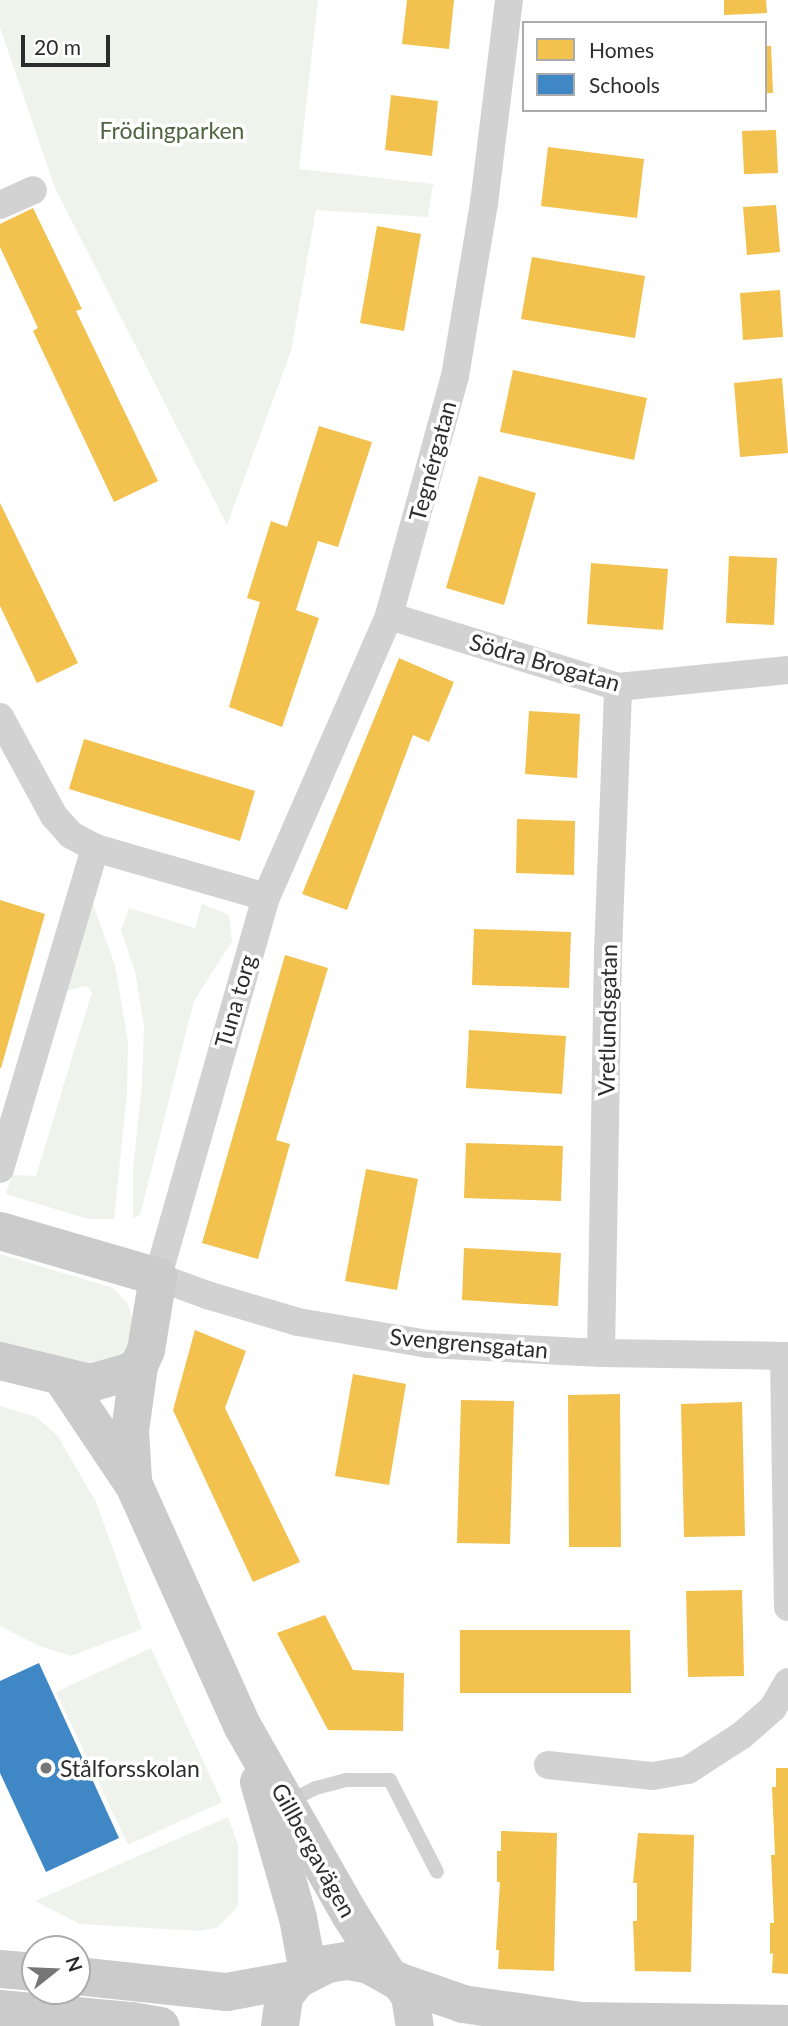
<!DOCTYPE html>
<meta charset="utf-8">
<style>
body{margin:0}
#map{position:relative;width:788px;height:2026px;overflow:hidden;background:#fff;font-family:Lato,sans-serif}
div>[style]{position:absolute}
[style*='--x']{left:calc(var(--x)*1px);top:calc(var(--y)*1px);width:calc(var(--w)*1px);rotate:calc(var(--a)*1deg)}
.green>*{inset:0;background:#f0f3ec}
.homes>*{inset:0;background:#f2c14e}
.schools>*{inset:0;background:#3f88c5}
.lane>*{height:14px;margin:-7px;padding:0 7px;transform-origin:7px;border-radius:7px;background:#d2d2d2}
.street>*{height:28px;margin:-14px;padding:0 14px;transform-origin:14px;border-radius:14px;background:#d2d2d2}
.secondary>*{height:38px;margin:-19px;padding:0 19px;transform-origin:19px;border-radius:19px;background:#cbcbcb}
.dots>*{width:19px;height:19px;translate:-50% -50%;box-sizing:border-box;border:4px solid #fff;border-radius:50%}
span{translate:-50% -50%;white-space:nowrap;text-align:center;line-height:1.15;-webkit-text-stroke:7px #fff;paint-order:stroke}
.park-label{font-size:23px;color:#4f6440}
.street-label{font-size:23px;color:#2d2d2d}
.poi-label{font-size:23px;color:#2d2d2d}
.left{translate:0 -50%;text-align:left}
.legend{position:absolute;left:522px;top:21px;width:245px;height:91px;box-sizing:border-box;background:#fff;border:2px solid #ababab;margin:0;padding:9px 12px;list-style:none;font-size:21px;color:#2d2d2d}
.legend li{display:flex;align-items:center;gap:14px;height:35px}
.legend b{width:35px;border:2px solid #ababab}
.north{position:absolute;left:21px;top:1935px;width:70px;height:70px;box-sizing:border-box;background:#fff;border:2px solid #ababab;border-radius:50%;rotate:72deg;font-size:19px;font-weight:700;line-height:28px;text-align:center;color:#2d2d2d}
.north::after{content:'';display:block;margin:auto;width:24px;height:32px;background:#767676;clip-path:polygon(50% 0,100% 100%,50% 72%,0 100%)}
.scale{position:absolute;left:21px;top:35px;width:89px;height:32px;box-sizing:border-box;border:4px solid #2d2d2d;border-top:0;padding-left:9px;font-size:21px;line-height:24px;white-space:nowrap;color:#2d2d2d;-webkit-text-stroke:5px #fff;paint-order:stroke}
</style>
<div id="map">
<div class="green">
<div style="clip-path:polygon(0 0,318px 0,299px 169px,433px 184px,428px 217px,316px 210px,291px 351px,227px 525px,55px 188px,0 28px)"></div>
<div style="clip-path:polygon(93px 904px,115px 965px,128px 1042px,127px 1093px,114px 1219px,88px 1219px,6px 1194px,12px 1175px,36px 1176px,92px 992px,87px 986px,66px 991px)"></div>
<div style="clip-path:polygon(202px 904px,229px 915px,232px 941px,194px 1001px,140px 1215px,133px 1219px,133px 1170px,142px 1085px,144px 1027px,135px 971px,121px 930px,129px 908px,195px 928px)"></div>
<div style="clip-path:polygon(0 1254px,113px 1288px,128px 1304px,134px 1323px,133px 1337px,123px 1356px,95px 1370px,0 1346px)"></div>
<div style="clip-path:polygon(0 1406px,36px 1417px,57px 1435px,96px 1502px,142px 1629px,71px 1656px,39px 1646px,0 1626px)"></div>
<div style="clip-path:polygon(151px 1648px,222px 1802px,128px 1845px,56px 1692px)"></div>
<div style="clip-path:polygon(228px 1817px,238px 1845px,238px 1906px,218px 1927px,200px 1931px,80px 1924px,35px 1901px)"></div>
</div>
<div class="homes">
<div style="clip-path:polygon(407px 0,454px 0,449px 49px,402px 44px)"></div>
<div style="clip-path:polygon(724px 0,766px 0,767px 13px,724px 15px)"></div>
<div style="clip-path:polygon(765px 46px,771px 46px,773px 93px,765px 93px)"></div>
<div style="clip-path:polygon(391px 95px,438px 101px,432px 156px,385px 150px)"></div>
<div style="clip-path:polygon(776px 130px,778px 173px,744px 174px,742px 131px)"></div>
<div style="clip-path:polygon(548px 147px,644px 159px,637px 218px,541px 206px)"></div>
<div style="clip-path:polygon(776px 205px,780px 252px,747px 255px,743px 207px)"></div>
<div style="clip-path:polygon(33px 208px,82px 309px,76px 311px,158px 481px,114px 502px,33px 331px,38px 328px,0 247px,0 224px)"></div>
<div style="clip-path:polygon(377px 226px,421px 234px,404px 331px,360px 323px)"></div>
<div style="clip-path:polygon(532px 257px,645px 276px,635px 338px,521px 319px)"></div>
<div style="clip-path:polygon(780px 290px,783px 337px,743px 340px,740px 293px)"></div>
<div style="clip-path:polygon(513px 370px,647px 398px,634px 460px,500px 432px)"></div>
<div style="clip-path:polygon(782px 378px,788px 453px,740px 457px,734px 383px)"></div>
<div style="clip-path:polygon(319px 426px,372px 442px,338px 547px,318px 541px,296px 610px,319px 618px,282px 727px,229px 707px,260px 602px,247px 598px,271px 521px,287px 527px)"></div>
<div style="clip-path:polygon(479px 476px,536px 493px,504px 605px,446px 588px)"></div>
<div style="clip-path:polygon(0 503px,78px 663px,37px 683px,0 606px)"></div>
<div style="clip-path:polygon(729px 556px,777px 558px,774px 625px,726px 623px)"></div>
<div style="clip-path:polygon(591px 563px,668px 569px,663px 630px,587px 624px)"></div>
<div style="clip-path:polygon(399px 658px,454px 682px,429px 742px,413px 735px,347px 910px,302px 894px)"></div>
<div style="clip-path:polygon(529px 711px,580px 714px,577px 778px,525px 774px)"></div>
<div style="clip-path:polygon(84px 739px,255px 791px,240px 841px,69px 789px)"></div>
<div style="clip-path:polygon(517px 819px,575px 821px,574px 875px,516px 873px)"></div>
<div style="clip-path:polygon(0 900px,45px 914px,1px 1068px,0 1068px)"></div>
<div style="clip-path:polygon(474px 929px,571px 932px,569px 988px,472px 985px)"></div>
<div style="clip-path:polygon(285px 955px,328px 968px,276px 1140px,290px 1144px,258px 1259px,202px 1243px)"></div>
<div style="clip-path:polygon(469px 1030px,566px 1036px,562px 1094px,466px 1088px)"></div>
<div style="clip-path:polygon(466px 1143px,563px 1146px,561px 1201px,464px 1198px)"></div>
<div style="clip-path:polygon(366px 1169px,418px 1179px,397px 1290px,345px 1281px)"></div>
<div style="clip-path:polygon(464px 1248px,561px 1253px,558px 1306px,462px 1300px)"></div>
<div style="clip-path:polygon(195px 1330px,246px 1351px,225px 1408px,300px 1562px,253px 1582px,173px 1410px)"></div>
<div style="clip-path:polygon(353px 1374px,406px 1384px,389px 1485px,335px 1476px)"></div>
<div style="clip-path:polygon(620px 1394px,621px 1547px,569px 1547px,568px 1395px)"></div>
<div style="clip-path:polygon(461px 1400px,514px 1401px,510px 1544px,457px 1543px)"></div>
<div style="clip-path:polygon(742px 1402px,745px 1536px,684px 1537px,681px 1404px)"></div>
<div style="clip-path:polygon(742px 1590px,744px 1676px,688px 1677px,686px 1591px)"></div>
<div style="clip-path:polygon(325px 1615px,353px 1670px,404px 1673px,403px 1731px,328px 1730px,277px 1633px)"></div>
<div style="clip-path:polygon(460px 1630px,630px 1630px,631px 1693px,460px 1693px)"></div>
<div style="clip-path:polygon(776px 1768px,788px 1768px,788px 1974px,772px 1973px,773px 1953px,770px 1954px,770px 1923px,774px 1923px,771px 1855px,775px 1855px,772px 1787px,776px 1787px)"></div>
<div style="clip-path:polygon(501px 1831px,557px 1833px,554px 1971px,498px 1969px,499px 1950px,496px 1950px,500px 1882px,497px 1882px,497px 1851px,501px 1851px)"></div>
<div style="clip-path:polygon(638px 1833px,694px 1835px,691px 1972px,635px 1971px,633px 1921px,637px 1921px,637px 1883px,633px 1883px)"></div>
</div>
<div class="schools">
<div style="clip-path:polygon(39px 1663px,119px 1838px,46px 1872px,0 1773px,0 1681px)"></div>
</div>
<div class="lane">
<div style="--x:288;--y:1802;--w:31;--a:-27"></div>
<div style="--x:316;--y:1788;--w:31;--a:-15"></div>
<div style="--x:346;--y:1780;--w:44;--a:0"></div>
<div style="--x:390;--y:1780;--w:103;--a:62.9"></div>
</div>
<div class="street">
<div style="--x:509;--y:0;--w:205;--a:97"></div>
<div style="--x:484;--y:203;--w:175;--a:99.5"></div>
<div style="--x:455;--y:376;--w:249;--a:105.4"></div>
<div style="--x:389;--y:616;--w:307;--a:113.6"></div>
<div style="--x:266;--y:897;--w:395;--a:105.9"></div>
<div style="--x:158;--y:1277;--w:52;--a:20.2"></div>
<div style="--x:207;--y:1295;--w:95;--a:16.5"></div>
<div style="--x:298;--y:1322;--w:132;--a:9.6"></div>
<div style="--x:428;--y:1344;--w:173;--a:3"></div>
<div style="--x:601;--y:1353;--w:187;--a:0.9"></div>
<div style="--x:0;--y:205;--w:36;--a:-24"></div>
<div style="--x:389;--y:616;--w:240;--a:17.2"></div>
<div style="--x:618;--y:687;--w:171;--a:-5.7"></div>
<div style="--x:0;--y:717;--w:113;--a:61.4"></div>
<div style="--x:54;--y:816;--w:25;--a:48"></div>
<div style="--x:71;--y:835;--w:27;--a:28"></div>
<div style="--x:95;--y:848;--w:178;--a:16"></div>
<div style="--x:0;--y:1169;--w:335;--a:-73.5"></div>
<div style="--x:601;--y:1353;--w:401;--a:-89"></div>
<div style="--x:608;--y:952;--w:265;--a:-87.8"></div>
<div style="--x:784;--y:1356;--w:251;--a:89.1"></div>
<div style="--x:548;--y:1765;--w:106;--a:6"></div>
<div style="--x:653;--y:1776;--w:36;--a:-10"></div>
<div style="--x:688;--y:1770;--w:64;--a:-32.9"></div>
<div style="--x:742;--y:1735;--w:41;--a:-41.1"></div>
<div style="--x:773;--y:1708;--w:30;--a:-60"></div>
</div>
<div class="secondary">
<div style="--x:0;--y:1231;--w:165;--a:16.2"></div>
<div style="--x:158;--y:1277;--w:74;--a:99.3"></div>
<div style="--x:146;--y:1350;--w:17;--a:114"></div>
<div style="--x:139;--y:1366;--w:12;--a:149"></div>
<div style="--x:129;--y:1372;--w:41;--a:164.2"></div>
<div style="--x:90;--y:1383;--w:93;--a:-166.3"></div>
<div style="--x:62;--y:1378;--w:129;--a:56.1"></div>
<div style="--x:134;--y:1485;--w:265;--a:65.8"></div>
<div style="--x:243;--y:1727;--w:218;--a:60.3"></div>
<div style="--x:351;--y:1916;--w:66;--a:58"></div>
<div style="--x:133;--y:1480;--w:49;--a:-93.5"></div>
<div style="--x:130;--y:1431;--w:66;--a:-82.1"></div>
<div style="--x:259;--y:1782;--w:141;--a:74"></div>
<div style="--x:298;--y:1918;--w:55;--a:79.5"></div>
<div style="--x:0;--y:1969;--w:35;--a:5"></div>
<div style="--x:77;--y:1976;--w:151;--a:6.1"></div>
<div style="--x:227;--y:1992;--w:72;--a:-10.4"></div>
<div style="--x:400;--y:1982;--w:67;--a:19.2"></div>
<div style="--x:463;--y:2004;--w:117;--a:8.3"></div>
<div style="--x:579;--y:2021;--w:209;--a:0.8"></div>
<div style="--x:0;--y:2009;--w:133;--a:5.2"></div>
<div style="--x:132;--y:2021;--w:29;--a:10"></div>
<div style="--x:280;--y:2026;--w:30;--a:-82"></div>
<div style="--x:284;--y:1996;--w:22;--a:-51"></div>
<div style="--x:298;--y:1979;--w:33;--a:-27"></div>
<div style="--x:327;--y:1964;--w:20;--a:-9"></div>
<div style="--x:347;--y:1961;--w:20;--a:9"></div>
<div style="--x:367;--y:1964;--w:38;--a:29"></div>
<div style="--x:400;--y:1982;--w:17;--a:54"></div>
<div style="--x:410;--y:1996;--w:30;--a:81"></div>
</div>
<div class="dots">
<div style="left:46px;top:1768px;background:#767676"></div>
</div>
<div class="park-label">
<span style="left:172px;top:130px">Frödingparken</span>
</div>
<div class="street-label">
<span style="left:432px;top:461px;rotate:-75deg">Tegnérgatan</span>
<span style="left:545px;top:662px;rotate:16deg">Södra Brogatan</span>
<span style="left:235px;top:1001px;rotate:-74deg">Tuna torg</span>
<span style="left:607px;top:1020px;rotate:-89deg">Vretlundsgatan</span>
<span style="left:469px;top:1343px;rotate:5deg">Svengrensgatan</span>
<span style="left:314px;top:1850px;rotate:61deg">Gillbergavägen</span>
</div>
<div class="poi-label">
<span class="left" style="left:60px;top:1768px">Stålforsskolan</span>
</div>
<ul class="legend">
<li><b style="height:19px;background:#f2c14e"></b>Homes</li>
<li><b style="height:19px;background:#3f88c5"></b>Schools</li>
</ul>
<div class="north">N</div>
<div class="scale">20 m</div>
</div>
